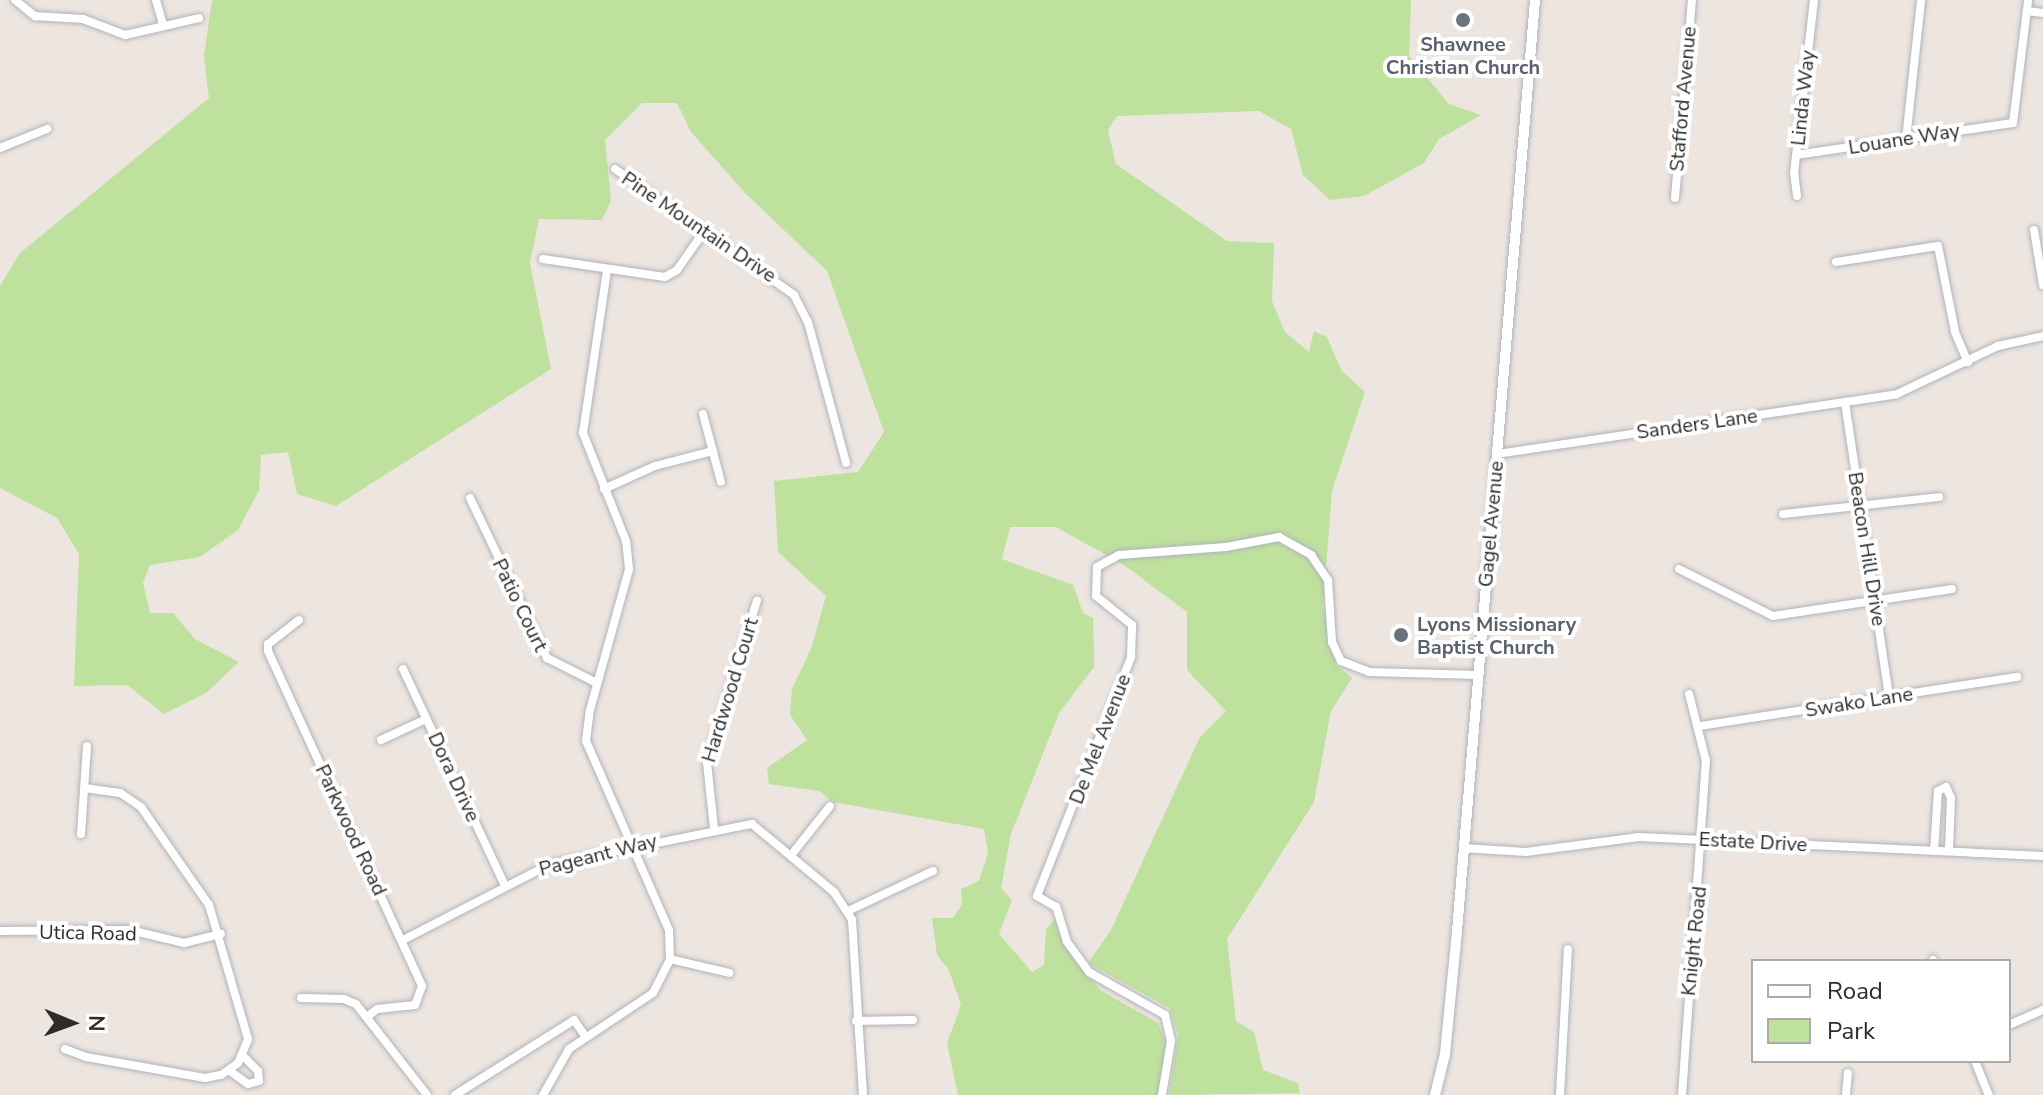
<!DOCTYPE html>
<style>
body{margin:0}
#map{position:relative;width:2043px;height:1095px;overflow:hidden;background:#ede5df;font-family:"Nunito Sans",sans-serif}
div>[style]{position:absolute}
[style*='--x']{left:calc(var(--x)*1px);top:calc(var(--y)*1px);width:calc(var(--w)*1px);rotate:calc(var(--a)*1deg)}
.green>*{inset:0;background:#bfe19e}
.roads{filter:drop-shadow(0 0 2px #afb4bc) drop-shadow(0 0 2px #afb4bc)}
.minor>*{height:8px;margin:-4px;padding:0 4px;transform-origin:4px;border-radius:4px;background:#fff}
.tertiary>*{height:10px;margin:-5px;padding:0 5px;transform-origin:5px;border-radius:5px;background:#fff}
.dots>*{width:22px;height:22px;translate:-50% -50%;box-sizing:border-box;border:4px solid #fff;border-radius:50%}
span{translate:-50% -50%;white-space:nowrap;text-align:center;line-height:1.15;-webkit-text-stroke:8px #fff;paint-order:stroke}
.worship-label{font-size:20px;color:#5b616d;font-weight:700}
.left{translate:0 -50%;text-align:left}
.street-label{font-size:20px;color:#2c2c2c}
.legend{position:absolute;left:1751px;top:959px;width:260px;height:104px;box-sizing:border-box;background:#fff;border:2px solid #ababab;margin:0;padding:10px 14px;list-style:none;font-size:24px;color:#2c2c2c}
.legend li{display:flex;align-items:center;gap:16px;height:40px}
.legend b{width:40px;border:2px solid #ababab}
.north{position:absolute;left:32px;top:983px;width:80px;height:80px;-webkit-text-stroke:6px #fff;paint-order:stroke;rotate:91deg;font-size:22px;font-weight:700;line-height:32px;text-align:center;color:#2c2c2c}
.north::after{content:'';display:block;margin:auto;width:28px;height:36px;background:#2c2c2c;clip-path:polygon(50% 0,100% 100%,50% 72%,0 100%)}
</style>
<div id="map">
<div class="green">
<div style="clip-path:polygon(212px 0,1411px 0,1409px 56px,1449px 104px,1481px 115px,1439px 139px,1424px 163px,1364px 196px,1330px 200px,1303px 175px,1291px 129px,1259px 111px,1117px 116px,1108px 130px,1116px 164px,1227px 241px,1274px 243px,1272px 301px,1285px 332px,1309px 352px,1314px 331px,1327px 337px,1341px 370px,1365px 392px,1332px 491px,1323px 606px,1336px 665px,1352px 678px,1331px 711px,1314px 802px,1227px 939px,1236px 1021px,1254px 1032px,1263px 1070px,1298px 1083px,1300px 1093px,1169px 1095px,1178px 1035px,1169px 1008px,1088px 963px,1111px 930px,1200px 737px,1226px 711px,1187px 670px,1187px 612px,1124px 565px,1056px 527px,1010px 527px,1002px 559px,1073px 585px,1083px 613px,1093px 618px,1094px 647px,1094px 667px,1059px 713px,1011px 834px,1001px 888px,1012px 900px,999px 934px,1032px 972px,1044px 965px,1046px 929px,1055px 920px,1066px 947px,1100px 990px,1158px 1023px,1168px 1048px,1159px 1095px,958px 1095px,947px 1043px,961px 1005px,949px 970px,937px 955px,932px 918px,953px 918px,962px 905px,961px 889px,979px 881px,988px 853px,984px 829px,833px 802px,819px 791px,769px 784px,767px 768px,807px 740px,790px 715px,792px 689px,811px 649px,826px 596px,778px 552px,774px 481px,858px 472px,884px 432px,827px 271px,745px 193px,691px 132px,677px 103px,642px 103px,605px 140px,611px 201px,602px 220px,539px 219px,530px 263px,551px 369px,336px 506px,297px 494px,288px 452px,261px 455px,259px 490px,238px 530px,200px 557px,150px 565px,143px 583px,150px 613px,173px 613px,195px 639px,239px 662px,206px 693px,164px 714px,127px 685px,74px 686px,79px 554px,57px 518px,0 488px,0 286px,20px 253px,209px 98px,204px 56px)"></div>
</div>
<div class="roads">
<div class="minor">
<div style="--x:15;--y:0;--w:26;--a:39"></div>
<div style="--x:35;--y:16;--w:48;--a:3.6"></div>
<div style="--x:83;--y:19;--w:45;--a:20.9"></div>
<div style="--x:125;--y:35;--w:76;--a:-12.9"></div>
<div style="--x:156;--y:0;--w:26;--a:74"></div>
<div style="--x:2027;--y:11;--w:16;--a:7"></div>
<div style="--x:1906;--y:139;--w:140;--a:-83.8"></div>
<div style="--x:0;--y:148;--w:51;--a:-22"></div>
<div style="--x:1796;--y:155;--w:219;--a:-8.4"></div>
<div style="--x:2013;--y:123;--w:124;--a:-83"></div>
<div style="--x:615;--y:169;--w:219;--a:35.1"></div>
<div style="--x:794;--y:295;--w:30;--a:63"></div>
<div style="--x:808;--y:322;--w:146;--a:74.9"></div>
<div style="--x:1797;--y:196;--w:23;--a:-97"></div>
<div style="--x:1794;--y:173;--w:174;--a:-83.4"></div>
<div style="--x:1675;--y:198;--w:199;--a:-85.1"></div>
<div style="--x:2034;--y:230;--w:56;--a:80.7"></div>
<div style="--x:543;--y:259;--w:123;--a:8.4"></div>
<div style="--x:665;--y:277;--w:14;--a:-30"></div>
<div style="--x:677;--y:270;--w:49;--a:-55"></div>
<div style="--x:1836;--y:262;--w:103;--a:-8.9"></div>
<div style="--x:1938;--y:246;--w:88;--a:78.8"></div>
<div style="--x:1955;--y:332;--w:33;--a:67"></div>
<div style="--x:1845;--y:402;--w:298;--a:81.5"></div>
<div style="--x:703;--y:414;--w:70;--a:75.2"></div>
<div style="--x:1497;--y:454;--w:404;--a:-8.5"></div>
<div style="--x:1897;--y:394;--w:112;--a:-25.4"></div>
<div style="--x:1998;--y:346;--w:46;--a:-12.5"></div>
<div style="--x:604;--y:489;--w:56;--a:-24.3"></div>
<div style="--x:655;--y:466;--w:60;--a:-14.5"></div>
<div style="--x:470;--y:498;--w:178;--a:64.3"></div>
<div style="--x:547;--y:658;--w:56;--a:26.6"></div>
<div style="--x:1783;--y:514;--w:157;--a:-6.2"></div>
<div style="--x:1679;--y:569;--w:105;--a:26.6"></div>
<div style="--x:1773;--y:616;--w:181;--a:-8.6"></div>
<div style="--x:299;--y:620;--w:39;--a:142"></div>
<div style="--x:268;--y:644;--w:7;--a:90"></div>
<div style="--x:268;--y:651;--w:369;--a:65.3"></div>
<div style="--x:422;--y:986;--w:20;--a:110"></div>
<div style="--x:415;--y:1005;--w:38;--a:174"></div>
<div style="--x:377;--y:1009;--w:13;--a:141"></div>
<div style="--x:403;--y:669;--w:240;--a:64.8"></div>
<div style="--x:1700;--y:726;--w:321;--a:-8.8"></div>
<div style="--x:381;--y:740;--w:50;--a:-25"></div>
<div style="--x:714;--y:828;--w:65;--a:-96.1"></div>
<div style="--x:707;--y:763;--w:170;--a:-72.9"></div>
<div style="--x:81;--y:834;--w:88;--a:-86.1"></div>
<div style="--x:1463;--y:848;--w:63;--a:3.6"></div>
<div style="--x:1526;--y:852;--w:114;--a:-7.6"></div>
<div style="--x:1639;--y:837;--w:404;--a:2.7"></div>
<div style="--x:1934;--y:851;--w:60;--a:-86.2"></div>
<div style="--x:1938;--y:791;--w:9;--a:-27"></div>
<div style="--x:1946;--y:787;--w:12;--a:66"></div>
<div style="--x:1951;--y:798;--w:53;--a:92.2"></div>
<div style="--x:792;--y:854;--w:61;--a:-51.6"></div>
<div style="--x:848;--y:911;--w:94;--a:-25.2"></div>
<div style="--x:0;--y:931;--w:130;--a:-0.4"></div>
<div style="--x:130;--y:930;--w:56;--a:13.5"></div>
<div style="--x:184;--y:943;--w:38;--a:-14"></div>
<div style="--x:403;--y:940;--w:163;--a:-27.3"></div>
<div style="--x:548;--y:865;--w:208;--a:-11.4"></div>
<div style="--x:752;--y:824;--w:107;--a:39.7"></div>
<div style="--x:834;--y:892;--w:33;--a:57"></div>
<div style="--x:852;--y:920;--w:175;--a:86.4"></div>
<div style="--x:670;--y:959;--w:61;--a:13.3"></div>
<div style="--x:1933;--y:960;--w:1;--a:45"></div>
<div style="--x:301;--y:998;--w:43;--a:1.3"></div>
<div style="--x:344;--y:999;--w:13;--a:23"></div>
<div style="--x:356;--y:1004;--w:115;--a:52"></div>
<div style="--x:856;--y:1021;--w:57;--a:-1"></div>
<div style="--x:2009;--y:1025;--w:37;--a:-24"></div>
<div style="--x:65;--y:1049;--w:22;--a:21"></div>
<div style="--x:86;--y:1057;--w:121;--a:10"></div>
<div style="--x:205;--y:1078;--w:16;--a:-11"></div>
<div style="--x:221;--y:1075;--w:21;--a:-35"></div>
<div style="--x:238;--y:1063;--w:26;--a:-67"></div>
<div style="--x:248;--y:1039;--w:140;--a:-106.2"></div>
<div style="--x:209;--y:905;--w:119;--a:-124.8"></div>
<div style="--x:141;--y:807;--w:25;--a:-146"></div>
<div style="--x:120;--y:793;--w:36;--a:-172"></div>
<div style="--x:1975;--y:1061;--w:37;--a:68"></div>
<div style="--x:230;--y:1071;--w:22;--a:36"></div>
<div style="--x:248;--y:1084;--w:11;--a:-15"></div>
<div style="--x:259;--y:1081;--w:10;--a:-96"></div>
<div style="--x:258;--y:1071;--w:21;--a:-135"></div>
<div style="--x:455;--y:1095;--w:141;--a:-32.2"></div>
<div style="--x:574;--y:1020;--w:19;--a:55"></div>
<div style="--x:543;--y:1095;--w:53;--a:-60.5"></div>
<div style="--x:569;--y:1049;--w:101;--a:-33.7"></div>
<div style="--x:653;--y:993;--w:38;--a:-63"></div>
<div style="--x:670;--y:959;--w:29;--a:-92"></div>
<div style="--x:669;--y:930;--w:206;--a:-113.7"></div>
<div style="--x:586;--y:741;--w:31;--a:-83"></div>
<div style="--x:590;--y:710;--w:146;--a:-74.5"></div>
<div style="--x:629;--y:569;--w:28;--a:-96"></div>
<div style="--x:626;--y:541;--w:116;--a:-111.7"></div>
<div style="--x:583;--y:433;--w:165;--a:-81.6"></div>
<div style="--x:1162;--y:1095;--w:55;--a:-80.5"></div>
<div style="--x:1171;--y:1041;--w:27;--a:-103"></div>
<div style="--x:1165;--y:1015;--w:87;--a:-150.5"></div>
<div style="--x:1089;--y:972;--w:37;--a:-126"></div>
<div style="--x:1067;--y:942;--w:37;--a:-107"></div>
<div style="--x:1056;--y:907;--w:22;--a:-150"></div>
<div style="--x:1037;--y:896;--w:257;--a:-68.5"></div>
<div style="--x:1131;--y:657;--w:32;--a:-88"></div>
<div style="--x:1132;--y:625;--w:46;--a:-141.1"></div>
<div style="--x:1096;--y:596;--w:29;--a:-88"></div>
<div style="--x:1097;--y:567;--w:25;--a:-29"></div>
<div style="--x:1119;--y:555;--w:107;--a:-4.3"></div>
<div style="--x:1226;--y:547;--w:54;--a:-10.7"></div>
<div style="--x:1279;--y:537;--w:37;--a:29"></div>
<div style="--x:1311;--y:555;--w:30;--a:56"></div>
<div style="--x:1328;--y:580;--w:62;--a:86.3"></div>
<div style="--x:1332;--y:642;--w:21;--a:65"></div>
<div style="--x:1341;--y:661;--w:30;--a:21"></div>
<div style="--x:1369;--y:672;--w:109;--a:1.6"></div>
<div style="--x:1560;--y:1095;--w:146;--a:-86.9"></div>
<div style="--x:1682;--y:1095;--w:335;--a:-85.9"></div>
<div style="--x:1706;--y:761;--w:69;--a:-104.2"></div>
<div style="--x:1846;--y:1095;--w:22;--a:-85"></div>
</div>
<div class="tertiary">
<div style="--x:1435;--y:1095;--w:42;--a:-76.3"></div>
<div style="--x:1445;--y:1054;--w:124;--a:-84.4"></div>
<div style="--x:1457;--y:931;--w:934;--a:-85.21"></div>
</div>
</div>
<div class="dots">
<div style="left:1463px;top:20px;background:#6b7280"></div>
<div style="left:1401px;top:635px;background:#6b7280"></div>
</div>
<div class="worship-label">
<span style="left:1463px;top:56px">Shawnee<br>Christian Church</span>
<span class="left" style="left:1417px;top:636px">Lyons Missionary<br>Baptist Church</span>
</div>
<div class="street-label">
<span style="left:1803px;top:98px;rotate:-84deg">Linda Way</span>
<span style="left:1683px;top:99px;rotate:-85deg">Stafford Avenue</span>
<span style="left:1904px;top:139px;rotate:-9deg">Louane Way</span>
<span style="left:699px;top:227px;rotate:34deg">Pine Mountain Drive</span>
<span style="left:1697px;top:424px;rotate:-8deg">Sanders Lane</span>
<span style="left:1491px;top:524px;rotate:-85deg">Gagel Avenue</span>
<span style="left:1867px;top:549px;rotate:81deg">Beacon Hill Drive</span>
<span style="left:520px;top:605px;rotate:64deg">Patio Court</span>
<span style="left:730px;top:690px;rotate:-73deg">Hardwood Court</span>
<span style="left:1859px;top:702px;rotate:-9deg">Swako Lane</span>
<span style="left:1100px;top:739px;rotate:-69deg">De Mel Avenue</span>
<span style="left:454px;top:777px;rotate:65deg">Dora Drive</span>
<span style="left:351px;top:830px;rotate:65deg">Parkwood Road</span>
<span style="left:1753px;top:842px;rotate:3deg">Estate Drive</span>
<span style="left:598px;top:855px;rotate:-14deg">Pageant Way</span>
<span style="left:88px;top:933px;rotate:1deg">Utica Road</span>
<span style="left:1694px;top:941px;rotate:-84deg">Knight Road</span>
</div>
<ul class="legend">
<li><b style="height:10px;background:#fff"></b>Road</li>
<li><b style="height:22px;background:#bfe19e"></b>Park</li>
</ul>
<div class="north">N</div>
</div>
